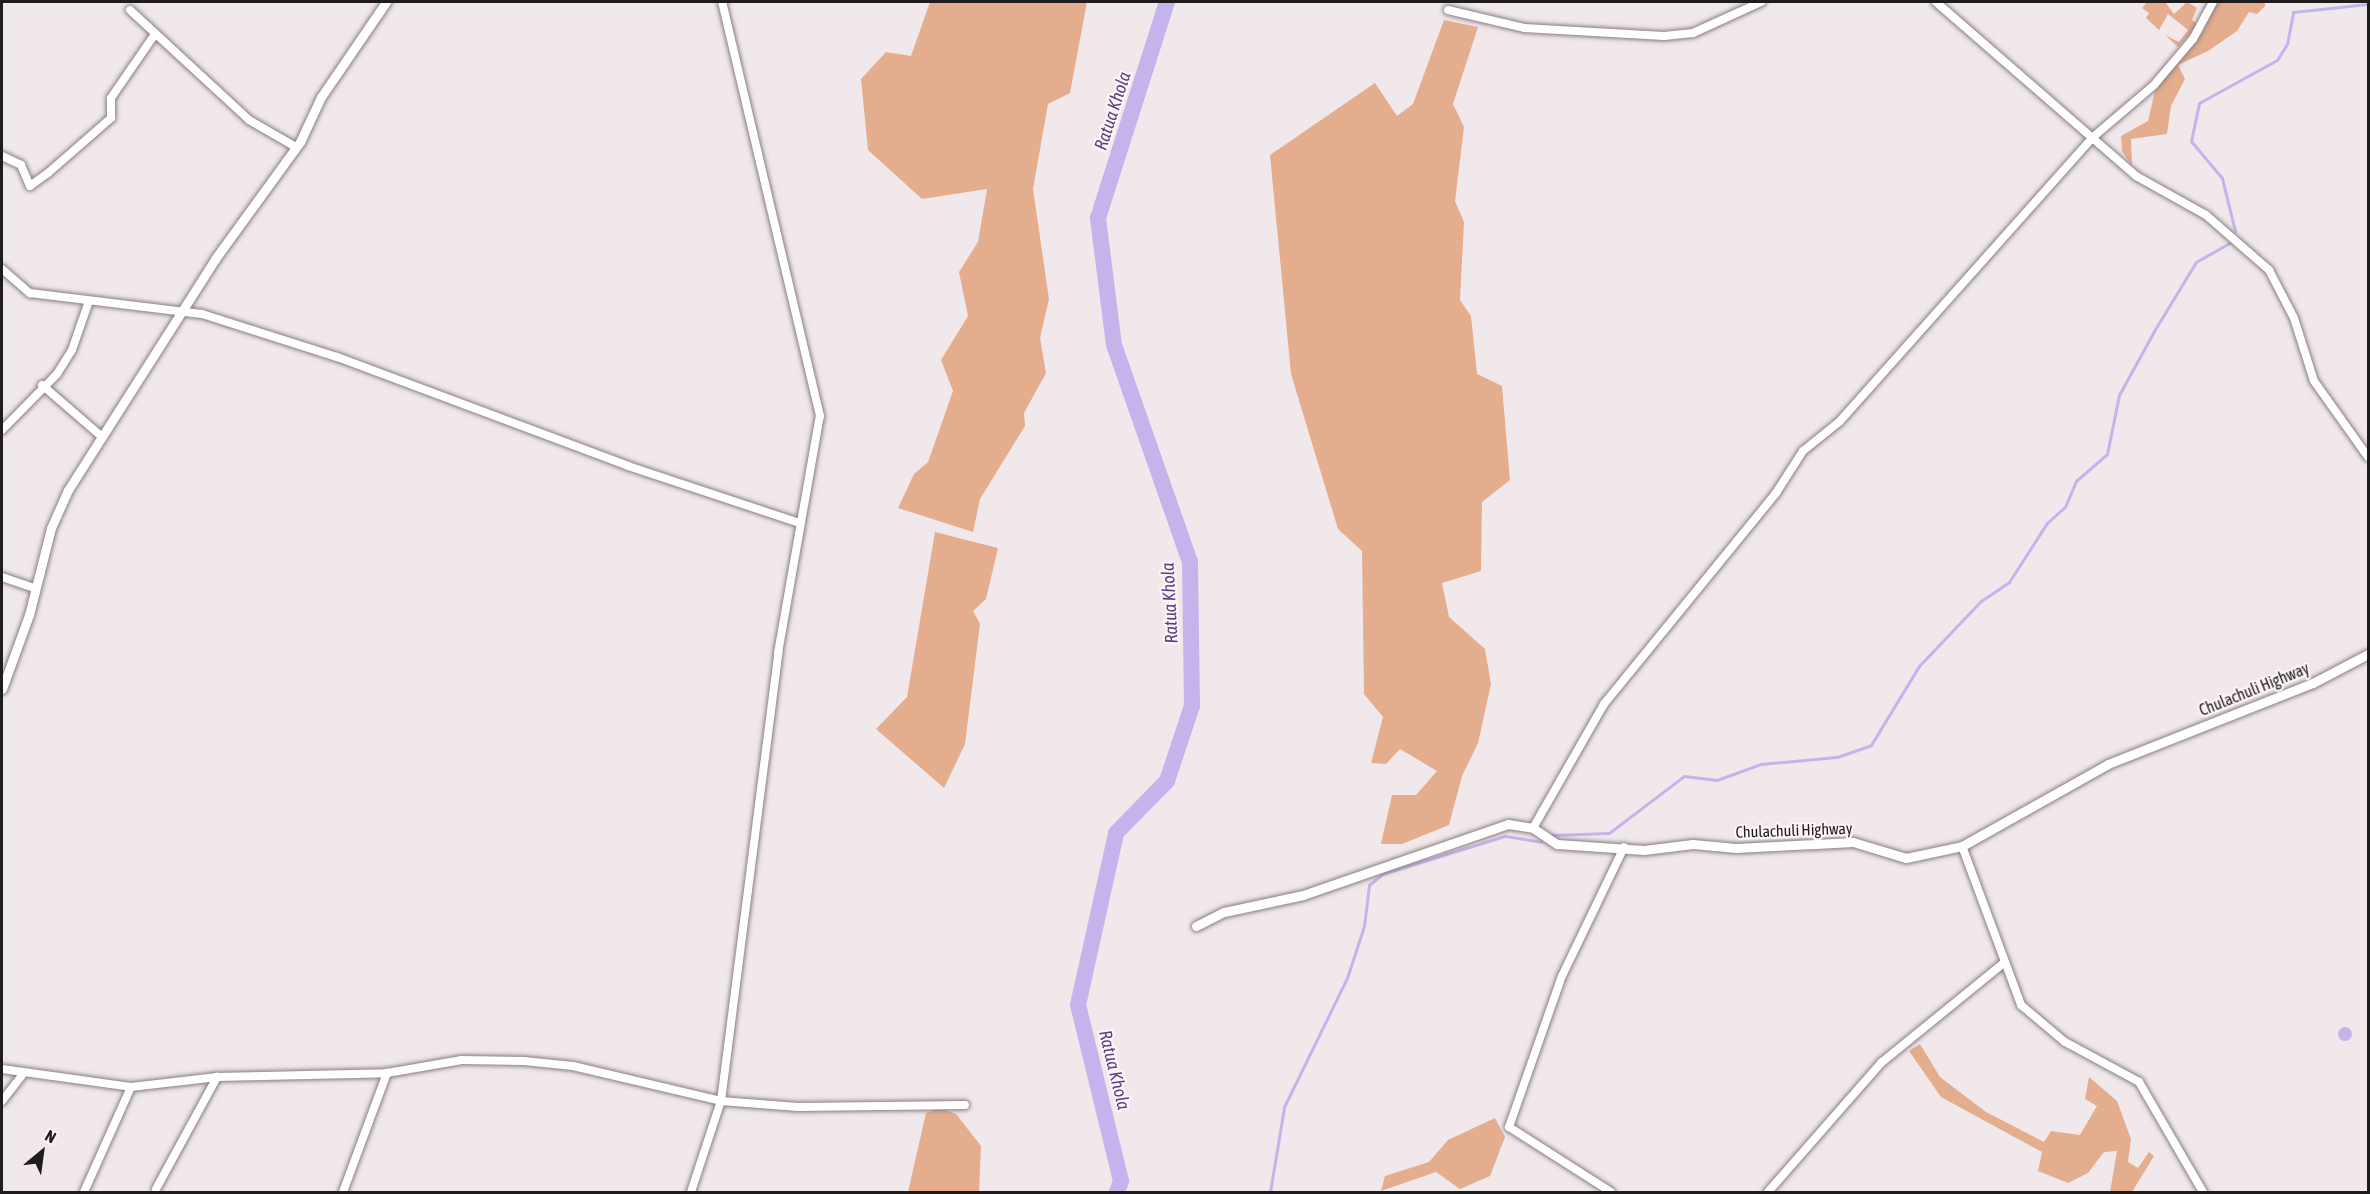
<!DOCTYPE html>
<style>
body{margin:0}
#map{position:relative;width:2370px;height:1194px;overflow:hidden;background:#f1e8eb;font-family:"Asap Condensed",sans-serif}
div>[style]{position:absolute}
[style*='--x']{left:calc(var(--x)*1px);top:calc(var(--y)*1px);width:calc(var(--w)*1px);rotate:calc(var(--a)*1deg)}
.forest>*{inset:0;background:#e4ad8e}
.water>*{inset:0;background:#c5b4eb}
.round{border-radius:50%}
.stream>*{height:3px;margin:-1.5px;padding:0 1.5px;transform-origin:1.5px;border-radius:1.5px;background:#c5b4eb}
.river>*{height:16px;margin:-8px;padding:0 8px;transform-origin:8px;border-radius:8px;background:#c5b4eb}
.roads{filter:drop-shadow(0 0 2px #877f82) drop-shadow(0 0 2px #877f82)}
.minor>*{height:8px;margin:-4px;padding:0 4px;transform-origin:4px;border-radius:4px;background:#fff}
.tertiary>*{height:9px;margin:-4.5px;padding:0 4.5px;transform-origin:4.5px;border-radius:4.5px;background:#fff}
span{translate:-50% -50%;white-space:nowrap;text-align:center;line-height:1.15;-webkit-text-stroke:4.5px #fef5f8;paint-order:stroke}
.street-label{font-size:16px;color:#1f1c1d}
.water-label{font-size:18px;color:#594183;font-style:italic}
.frame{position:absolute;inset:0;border:3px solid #1f1c1d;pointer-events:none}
.north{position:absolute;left:12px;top:1122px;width:60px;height:60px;-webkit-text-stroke:4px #fef5f8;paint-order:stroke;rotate:29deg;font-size:16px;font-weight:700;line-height:24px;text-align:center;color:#1f1c1d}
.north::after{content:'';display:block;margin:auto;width:21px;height:27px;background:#1f1c1d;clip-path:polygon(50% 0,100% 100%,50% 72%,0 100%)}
</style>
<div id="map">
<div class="forest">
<div style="clip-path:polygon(930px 2px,1087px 2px,1070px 93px,1048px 104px,1033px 189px,1049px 299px,1040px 338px,1046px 373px,1024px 413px,1025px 426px,980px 499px,973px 532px,898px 508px,914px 474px,928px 462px,953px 391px,941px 360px,968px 316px,959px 272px,978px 242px,987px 189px,922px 199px,868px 150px,861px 79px,886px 52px,911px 56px)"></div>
<div style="clip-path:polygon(2147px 2px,2165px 2px,2174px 14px,2187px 2px,2197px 8px,2192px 20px,2198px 25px,2178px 47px,2165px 35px,2179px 42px,2188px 30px,2168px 14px,2159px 30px,2146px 18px,2149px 13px,2142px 8px)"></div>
<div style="clip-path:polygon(2217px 2px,2265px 2px,2265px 6px,2257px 14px,2249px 12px,2237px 31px,2208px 51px,2178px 65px,2185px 79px,2171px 106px,2167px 134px,2131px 139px,2132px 166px,2122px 151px,2121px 136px,2148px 121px,2155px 91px,2202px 33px)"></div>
<div style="clip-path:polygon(1444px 20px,1478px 27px,1453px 104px,1464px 127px,1455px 201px,1464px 222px,1460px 300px,1471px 316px,1477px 374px,1502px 386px,1510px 480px,1482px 502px,1481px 571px,1442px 583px,1449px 617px,1485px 649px,1491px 684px,1478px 743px,1462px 776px,1449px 825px,1402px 844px,1381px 844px,1392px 795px,1416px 795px,1437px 771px,1400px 749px,1386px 764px,1371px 763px,1383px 717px,1364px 694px,1362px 551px,1338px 529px,1291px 374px,1270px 155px,1375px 83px,1397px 116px,1413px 104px)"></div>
<div style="clip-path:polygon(935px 532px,998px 548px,986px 599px,973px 611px,980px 624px,965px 744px,944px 788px,876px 729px,907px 697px)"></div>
<div style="clip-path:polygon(1920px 1044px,1940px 1077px,1986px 1112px,2044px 1142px,2051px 1131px,2080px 1135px,2097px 1106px,2085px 1099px,2089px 1077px,2117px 1101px,2131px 1139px,2128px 1162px,2138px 1168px,2149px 1152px,2154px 1156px,2132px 1192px,2110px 1192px,2117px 1151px,2104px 1152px,2088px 1173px,2068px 1183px,2038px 1171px,2042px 1152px,1941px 1097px,1909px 1051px)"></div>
<div style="clip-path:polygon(940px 1108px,956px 1114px,981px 1146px,979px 1192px,908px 1192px,926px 1113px)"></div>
<div style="clip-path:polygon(1495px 1118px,1505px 1137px,1490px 1176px,1460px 1189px,1436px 1172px,1381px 1191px,1385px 1176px,1429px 1162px,1448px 1140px)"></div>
</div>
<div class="water">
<div class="round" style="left:2338px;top:1027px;width:14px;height:14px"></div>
</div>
<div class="stream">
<div style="--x:2235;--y:231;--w:55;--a:-103.8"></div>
<div style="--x:2222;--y:178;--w:48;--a:-130"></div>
<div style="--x:2191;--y:141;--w:39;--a:-78"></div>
<div style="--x:2199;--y:103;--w:89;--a:-28.9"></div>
<div style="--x:2277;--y:60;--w:19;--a:-58"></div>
<div style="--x:2287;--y:44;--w:33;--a:-79"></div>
<div style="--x:2293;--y:12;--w:75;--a:-6.1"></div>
<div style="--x:1551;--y:835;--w:58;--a:-2"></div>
<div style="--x:1609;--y:833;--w:94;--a:-37.2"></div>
<div style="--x:1684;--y:776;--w:33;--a:7"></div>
<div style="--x:1717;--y:780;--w:47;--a:-20"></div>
<div style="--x:1761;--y:764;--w:76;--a:-5.3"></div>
<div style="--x:1837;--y:757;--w:36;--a:-19"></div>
<div style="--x:1871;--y:745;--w:92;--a:-58.7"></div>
<div style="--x:1919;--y:666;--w:90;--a:-46.4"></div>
<div style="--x:1981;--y:601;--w:34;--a:-34"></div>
<div style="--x:2009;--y:582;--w:70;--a:-57.2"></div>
<div style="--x:2047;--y:523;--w:24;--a:-42"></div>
<div style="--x:2065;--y:507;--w:28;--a:-67"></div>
<div style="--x:2076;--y:481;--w:41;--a:-41.1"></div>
<div style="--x:2107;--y:454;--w:60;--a:-78.5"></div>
<div style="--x:2119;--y:395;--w:73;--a:-61.3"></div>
<div style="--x:2154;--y:331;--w:81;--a:-58.7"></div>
<div style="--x:2196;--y:262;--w:40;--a:-29.7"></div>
<div style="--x:1270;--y:1192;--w:86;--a:-80.6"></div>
<div style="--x:1284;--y:1107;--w:144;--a:-64"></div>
<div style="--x:1347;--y:978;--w:55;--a:-71.9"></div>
<div style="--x:1364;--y:926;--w:41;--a:-83"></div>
<div style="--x:1369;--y:885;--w:17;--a:-40"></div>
<div style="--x:1382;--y:874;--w:129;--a:-17.2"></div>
<div style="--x:1505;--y:836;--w:37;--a:9"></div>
</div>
<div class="river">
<div style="--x:1117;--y:1192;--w:12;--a:-70"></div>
<div style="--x:1121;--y:1181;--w:181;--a:-103.7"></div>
<div style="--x:1078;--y:1005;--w:176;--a:-77.5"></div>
<div style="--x:1116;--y:833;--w:73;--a:-45.6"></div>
<div style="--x:1167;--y:781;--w:79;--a:-71.6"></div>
<div style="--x:1192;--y:706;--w:144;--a:-90.8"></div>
<div style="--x:1190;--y:562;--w:230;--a:-109.3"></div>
<div style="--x:1114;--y:345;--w:128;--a:-97.2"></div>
<div style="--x:1098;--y:218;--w:227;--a:-72.3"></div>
</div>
<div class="roads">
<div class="minor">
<div style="--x:1936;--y:2;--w:265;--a:41"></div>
<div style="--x:2136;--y:176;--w:80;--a:29.1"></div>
<div style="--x:2206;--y:215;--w:84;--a:41.1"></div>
<div style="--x:2269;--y:270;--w:54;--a:62.5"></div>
<div style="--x:2294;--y:318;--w:66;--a:72.4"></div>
<div style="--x:2314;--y:381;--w:93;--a:54.6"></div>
<div style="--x:130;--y:10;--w:162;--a:42.7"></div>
<div style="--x:249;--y:120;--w:54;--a:29.9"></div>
<div style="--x:1448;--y:10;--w:78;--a:13.3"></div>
<div style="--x:1524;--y:28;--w:140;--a:3.3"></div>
<div style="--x:1664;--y:36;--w:29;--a:-6"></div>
<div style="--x:1693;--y:33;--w:75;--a:-24.5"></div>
<div style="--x:2;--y:156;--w:21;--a:25"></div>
<div style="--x:21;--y:165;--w:23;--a:67"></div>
<div style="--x:30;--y:186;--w:22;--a:-36"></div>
<div style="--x:48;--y:173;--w:84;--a:-41.1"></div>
<div style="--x:111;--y:118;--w:20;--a:-90"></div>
<div style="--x:111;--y:98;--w:78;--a:-55.5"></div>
<div style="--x:2;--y:269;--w:37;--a:41"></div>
<div style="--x:30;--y:293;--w:173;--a:7"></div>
<div style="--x:202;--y:314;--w:142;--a:17.7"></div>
<div style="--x:337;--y:357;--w:311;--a:20.5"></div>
<div style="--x:628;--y:466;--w:180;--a:18.4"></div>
<div style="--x:42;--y:385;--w:78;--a:40.8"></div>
<div style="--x:2;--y:430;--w:78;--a:-45.5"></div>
<div style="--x:57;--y:374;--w:28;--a:-58"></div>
<div style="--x:72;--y:350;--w:52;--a:-70.9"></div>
<div style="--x:2;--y:577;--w:34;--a:19"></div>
<div style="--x:1533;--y:828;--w:143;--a:-60.2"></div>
<div style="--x:1604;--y:704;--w:272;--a:-50.8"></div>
<div style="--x:1776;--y:493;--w:50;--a:-57.3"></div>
<div style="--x:1803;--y:451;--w:48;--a:-39"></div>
<div style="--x:1840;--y:421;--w:379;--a:-48.3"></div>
<div style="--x:2092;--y:138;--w:82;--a:-40.5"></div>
<div style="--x:2154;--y:85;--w:60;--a:-49.7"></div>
<div style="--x:2193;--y:39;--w:42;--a:-61.6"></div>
<div style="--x:1962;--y:846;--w:170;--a:69.6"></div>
<div style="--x:2021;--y:1005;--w:57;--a:40.1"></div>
<div style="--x:2065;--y:1042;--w:84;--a:28.4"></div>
<div style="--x:2139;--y:1082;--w:127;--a:59.8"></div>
<div style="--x:2;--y:1069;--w:130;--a:7.9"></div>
<div style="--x:131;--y:1087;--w:87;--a:-6.6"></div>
<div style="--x:217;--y:1077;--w:170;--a:-1.3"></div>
<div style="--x:387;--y:1073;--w:76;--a:-9.8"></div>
<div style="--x:462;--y:1060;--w:62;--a:0.9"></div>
<div style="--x:524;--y:1061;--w:49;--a:5.8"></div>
<div style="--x:573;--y:1066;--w:152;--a:13.3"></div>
<div style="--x:721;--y:1101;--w:77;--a:4.5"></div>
<div style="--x:798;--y:1107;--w:167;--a:-0.7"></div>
<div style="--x:2;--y:1101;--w:36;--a:-52"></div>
<div style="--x:156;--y:1189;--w:128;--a:-61.4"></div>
<div style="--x:84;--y:1192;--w:115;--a:-65.9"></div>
<div style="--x:343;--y:1192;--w:127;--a:-69.7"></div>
<div style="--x:691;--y:1192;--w:96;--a:-71.8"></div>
<div style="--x:721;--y:1101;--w:452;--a:-82.7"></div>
<div style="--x:778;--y:653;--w:241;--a:-80"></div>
<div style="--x:820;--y:416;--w:425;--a:-103.3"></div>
<div style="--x:1611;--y:1192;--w:121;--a:-147.5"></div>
<div style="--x:1509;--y:1127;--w:160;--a:-70.7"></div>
<div style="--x:1562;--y:976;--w:143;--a:-64.3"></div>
<div style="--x:1768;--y:1192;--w:173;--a:-48.8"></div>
<div style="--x:1882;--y:1062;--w:157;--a:-39.1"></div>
</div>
<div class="tertiary">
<div style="--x:2;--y:689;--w:79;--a:-70"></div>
<div style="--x:29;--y:615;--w:90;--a:-75.8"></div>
<div style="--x:51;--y:528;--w:42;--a:-65.9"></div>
<div style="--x:68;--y:490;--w:274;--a:-57.5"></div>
<div style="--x:215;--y:259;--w:145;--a:-54"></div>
<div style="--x:300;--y:142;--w:50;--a:-65"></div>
<div style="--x:321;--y:97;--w:115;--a:-55.6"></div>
<div style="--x:1196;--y:926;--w:31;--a:-27"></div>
<div style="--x:1224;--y:912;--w:81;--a:-12.1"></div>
<div style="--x:1303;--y:895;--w:217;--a:-19.1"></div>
<div style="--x:1508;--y:824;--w:25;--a:9"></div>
<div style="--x:1533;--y:828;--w:29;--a:34"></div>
<div style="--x:1557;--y:844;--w:87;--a:3.9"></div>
<div style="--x:1644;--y:850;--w:49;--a:-7"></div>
<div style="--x:1693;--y:844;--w:43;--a:5.3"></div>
<div style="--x:1736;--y:848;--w:117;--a:-2.9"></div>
<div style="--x:1853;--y:842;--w:55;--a:16.8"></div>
<div style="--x:1906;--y:858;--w:57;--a:-12.1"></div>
<div style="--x:1962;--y:846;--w:167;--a:-29.3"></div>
<div style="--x:2108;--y:764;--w:220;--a:-21.6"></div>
<div style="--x:2313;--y:683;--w:62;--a:-27.8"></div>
</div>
</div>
<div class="street-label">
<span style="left:2254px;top:689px;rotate:-22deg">Chulachuli Highway</span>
<span style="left:1794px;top:830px;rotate:-2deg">Chulachuli Highway</span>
</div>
<div class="water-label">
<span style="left:1113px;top:111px;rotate:-72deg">Ratua Khola</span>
<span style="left:1170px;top:603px;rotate:-93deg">Ratua Khola</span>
<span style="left:1114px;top:1070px;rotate:76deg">Ratua Khola</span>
</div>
<div class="frame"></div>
<div class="north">N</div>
</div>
